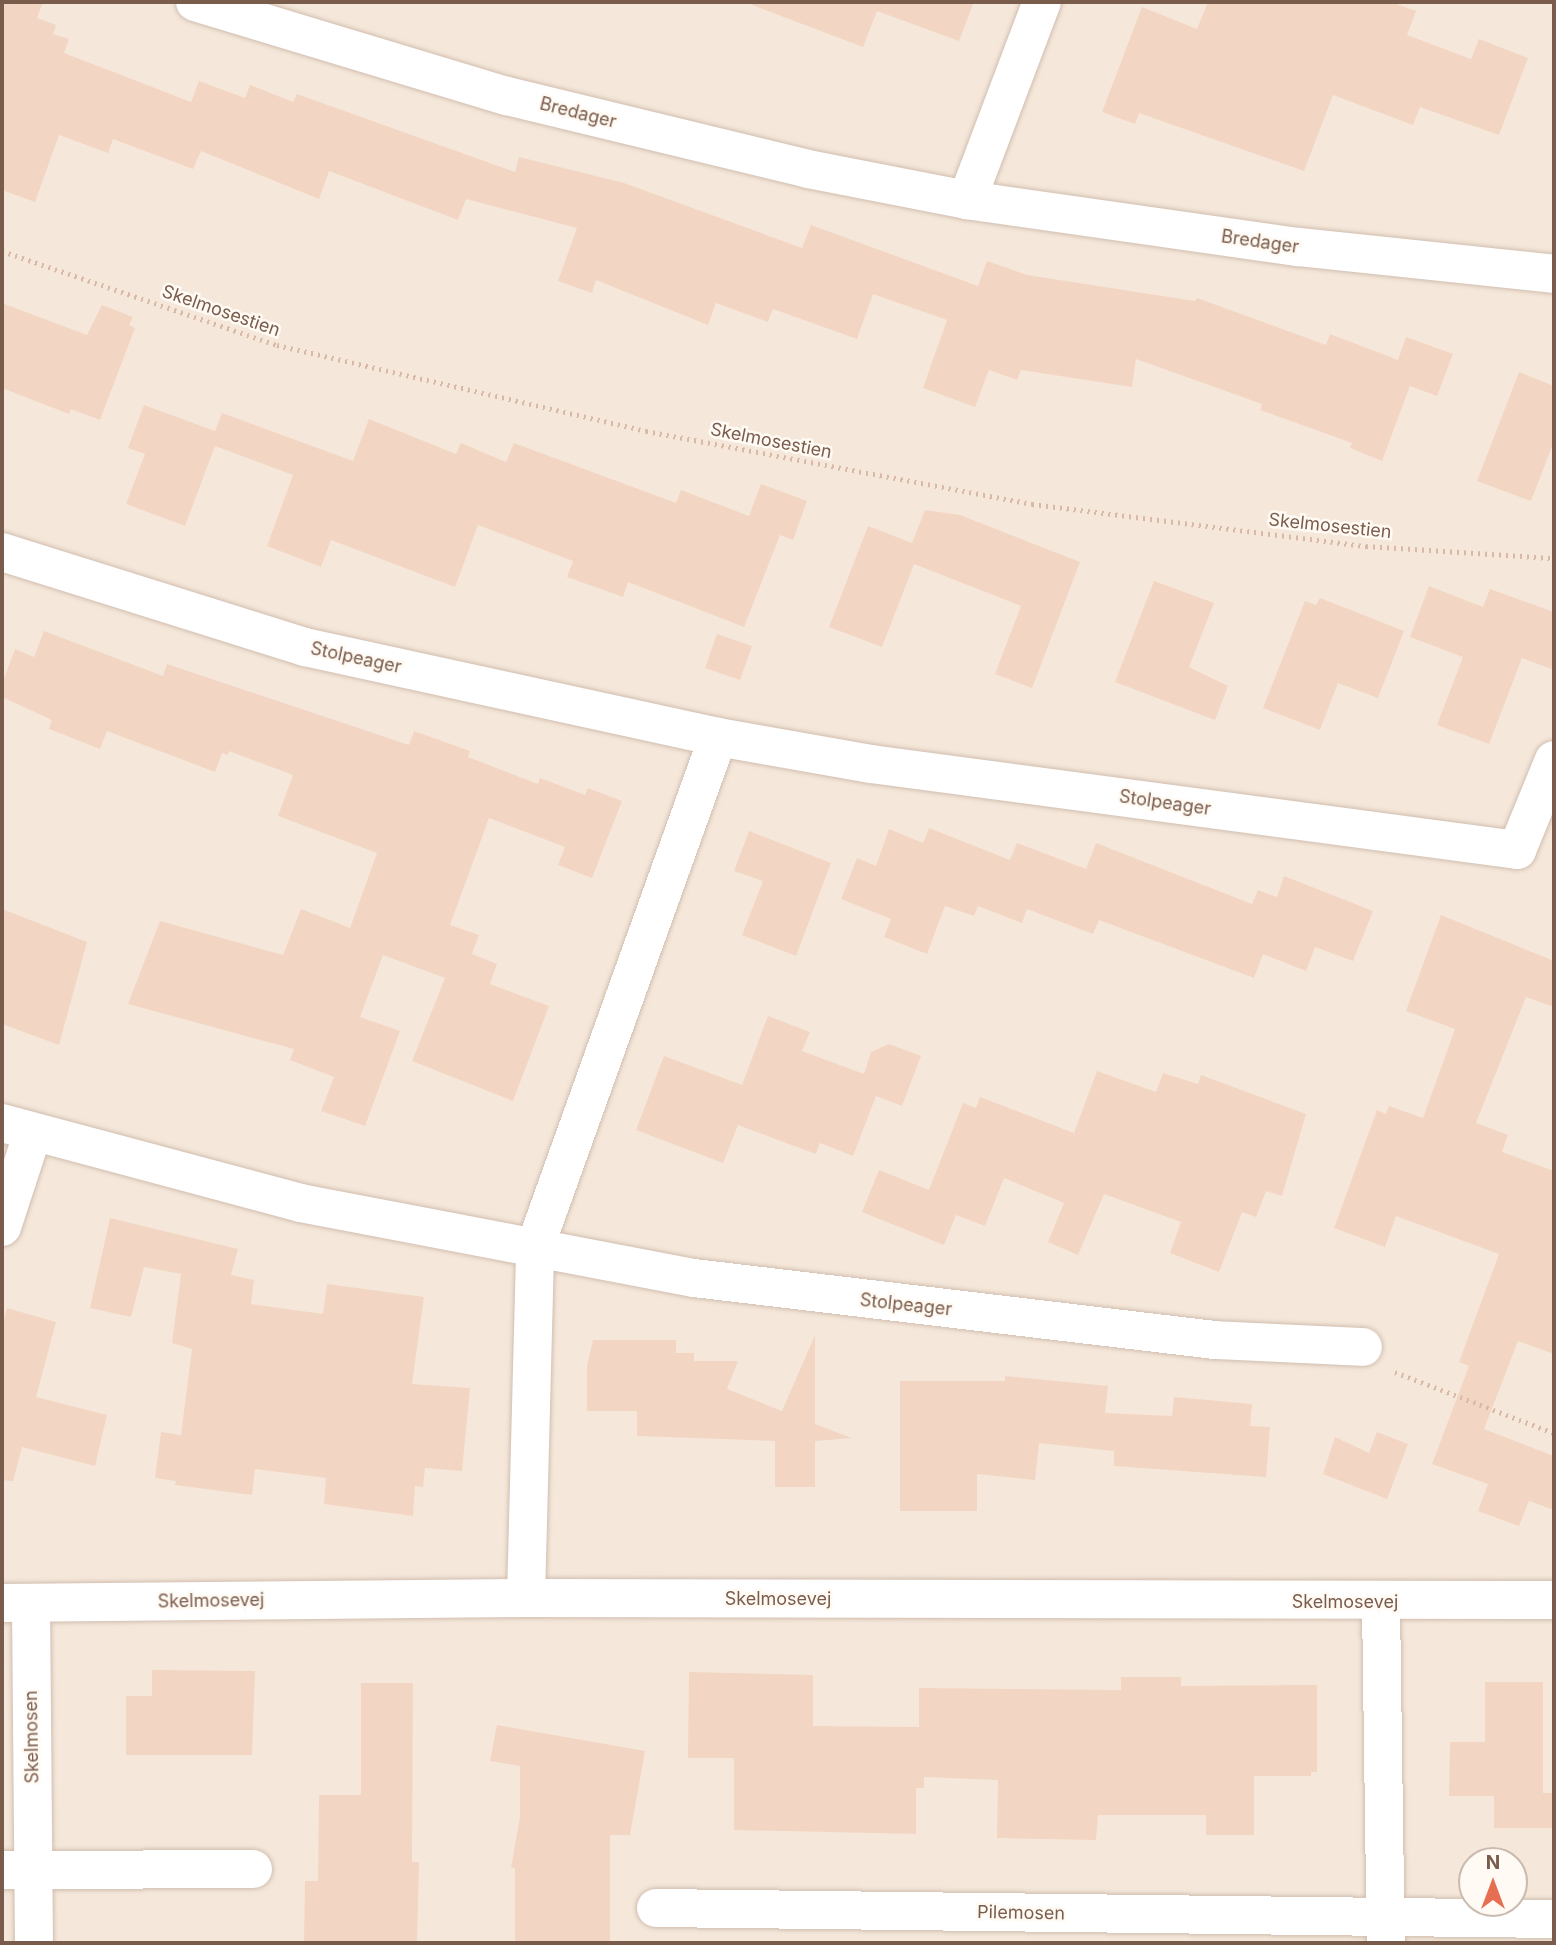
<!DOCTYPE html>
<style>
body{margin:0}
#map{position:relative;width:1556px;height:1945px;overflow:hidden;background:#fdf6ec;font-family:Inter,sans-serif}
div>[style]{position:absolute}
[style*='--x']{left:calc(var(--x)*1px);top:calc(var(--y)*1px);width:calc(var(--w)*1px);rotate:calc(var(--a)*1deg)}
.residential>*{inset:0;background:#f5e8da}
.building>*{inset:0;background:#f3d5c3}
.path>*{height:4.5px;margin-top:-2.25px;transform-origin:0;background:repeating-linear-gradient(90deg,#d9b8a5 0 2px,transparent 0 7px)}
.roads{filter:drop-shadow(0 0 2px #d1beb0) drop-shadow(0 0 2px #d1beb0)}
.street>*{height:38px;margin:-19px;padding:0 19px;transform-origin:19px;border-radius:19px;background:#fff}
span{translate:-50% -50%;white-space:nowrap;text-align:center;line-height:1.15;-webkit-text-stroke:5px #fffaf3;paint-order:stroke}
.street-label{font-size:18px;color:#7a5c4d}
.frame{position:absolute;inset:0;border:4px solid #7a5c4d;pointer-events:none}
.north{position:absolute;left:1458px;top:1847px;width:70px;height:70px;box-sizing:border-box;background:#fffaf3;border:2px solid #cabbb1;border-radius:50%;rotate:0deg;font-size:19px;font-weight:700;line-height:28px;text-align:center;color:#7a5c4d}
.north::after{content:'';display:block;margin:auto;width:24px;height:32px;background:#e76f51;clip-path:polygon(50% 0,100% 100%,50% 72%,0 100%)}
</style>
<div id="map">
<div class="residential">
<div style="clip-path:polygon(evenodd,2px 2px,1554px 2px,1554px 1943px,2px 1943px,2px 2px,1472px 1861px,1514px 1861px,1514px 1903px,1472px 1903px,1472px 1861px)"></div>
</div>
<div class="building">
<div style="clip-path:polygon(2px 2px,43px 2px,37px 18px,56px 25px,53px 34px,69px 39px,64px 53px,191px 102px,199px 81px,245px 98px,250px 85px,293px 102px,297px 94px,515px 172px,519px 157px,624px 183px,802px 248px,811px 225px,978px 286px,987px 261px,1027px 275px,1195px 301px,1197px 298px,1326px 345px,1330px 334px,1398px 360px,1406px 337px,1453px 354px,1437px 396px,1410px 386px,1382px 461px,1350px 448px,1352px 443px,1260px 410px,1262px 404px,1136px 359px,1132px 387px,1021px 370px,1017px 380px,989px 370px,975px 407px,923px 388px,947px 320px,873px 294px,857px 339px,773px 309px,768px 322px,716px 303px,708px 325px,596px 280px,592px 293px,558px 281px,577px 228px,466px 199px,458px 220px,329px 171px,319px 199px,201px 151px,193px 169px,113px 139px,108px 153px,59px 135px,35px 202px,2px 190px)"></div>
<div style="clip-path:polygon(753px 2px,974px 2px,959px 41px,877px 11px,863px 47px,752px 5px)"></div>
<div style="clip-path:polygon(1208px 2px,1391px 2px,1416px 11px,1407px 35px,1471px 59px,1479px 39px,1528px 58px,1499px 135px,1420px 107px,1413px 125px,1333px 95px,1304px 171px,1139px 113px,1135px 124px,1102px 112px,1142px 7px,1197px 29px)"></div>
<div style="clip-path:polygon(2px 303px,87px 335px,102px 305px,133px 317px,129px 325px,135px 328px,100px 420px,71px 409px,69px 414px,2px 388px)"></div>
<div style="clip-path:polygon(1519px 372px,1554px 386px,1554px 441px,1531px 501px,1477px 481px)"></div>
<div style="clip-path:polygon(144px 405px,215px 431px,222px 413px,353px 461px,369px 419px,456px 454px,461px 443px,506px 462px,514px 443px,676px 503px,681px 490px,749px 516px,761px 484px,807px 501px,793px 540px,780px 535px,744px 627px,628px 582px,623px 597px,567px 577px,573px 561px,478px 525px,455px 587px,331px 540px,321px 567px,267px 546px,293px 475px,215px 446px,185px 526px,126px 504px,145px 454px,128px 448px)"></div>
<div style="clip-path:polygon(925px 510px,960px 515px,1080px 562px,1032px 688px,995px 674px,1021px 606px,914px 564px,882px 647px,829px 627px,868px 526px,912px 543px)"></div>
<div style="clip-path:polygon(1154px 581px,1214px 603px,1189px 667px,1228px 686px,1215px 720px,1115px 682px)"></div>
<div style="clip-path:polygon(1429px 586px,1483px 607px,1490px 589px,1554px 612px,1554px 670px,1522px 658px,1489px 744px,1437px 725px,1463px 657px,1410px 637px)"></div>
<div style="clip-path:polygon(1320px 598px,1404px 631px,1378px 698px,1338px 683px,1320px 730px,1263px 708px,1305px 601px,1316px 605px)"></div>
<div style="clip-path:polygon(44px 631px,163px 676px,167px 664px,409px 745px,414px 731px,470px 751px,468px 757px,538px 784px,540px 778px,585px 795px,588px 788px,622px 801px,592px 878px,558px 865px,565px 847px,489px 818px,450px 925px,479px 935px,472px 954px,497px 964px,490px 984px,549px 1006px,513px 1101px,412px 1061px,445px 978px,383px 955px,360px 1017px,400px 1031px,365px 1126px,321px 1111px,334px 1077px,290px 1060px,294px 1049px,128px 1004px,160px 921px,283px 955px,301px 909px,350px 928px,377px 853px,278px 816px,293px 775px,229px 751px,228px 755px,222px 753px,215px 772px,107px 731px,100px 749px,49px 729px,52px 720px,2px 697px,2px 684px,15px 649px,34px 657px)"></div>
<div style="clip-path:polygon(717px 634px,752px 646px,740px 680px,705px 668px)"></div>
<div style="clip-path:polygon(929px 828px,1010px 860px,1017px 843px,1086px 869px,1096px 843px,1252px 904px,1258px 890px,1277px 897px,1284px 876px,1373px 911px,1353px 961px,1315px 947px,1306px 971px,1263px 954px,1254px 978px,1099px 920px,1093px 934px,1027px 909px,1022px 923px,978px 906px,974px 916px,945px 906px,927px 954px,884px 937px,891px 919px,841px 899px,857px 858px,876px 866px,889px 829px,923px 843px)"></div>
<div style="clip-path:polygon(749px 831px,831px 863px,796px 956px,742px 935px,763px 881px,734px 871px)"></div>
<div style="clip-path:polygon(2px 909px,87px 942px,59px 1045px,2px 1024px)"></div>
<div style="clip-path:polygon(1441px 915px,1554px 961px,1554px 1007px,1526px 997px,1476px 1123px,1508px 1135px,1502px 1152px,1554px 1171px,1554px 1354px,1518px 1341px,1484px 1429px,1554px 1456px,1554px 1510px,1529px 1501px,1519px 1526px,1478px 1511px,1488px 1484px,1432px 1464px,1469px 1366px,1459px 1362px,1499px 1254px,1396px 1216px,1385px 1247px,1334px 1228px,1377px 1110px,1386px 1114px,1389px 1106px,1423px 1118px,1455px 1029px,1406px 1011px)"></div>
<div style="clip-path:polygon(768px 1016px,810px 1032px,802px 1051px,864px 1074px,871px 1052px,889px 1044px,921px 1056px,902px 1106px,876px 1096px,853px 1156px,820px 1143px,816px 1154px,738px 1125px,723px 1163px,636px 1130px,664px 1056px,742px 1085px)"></div>
<div style="clip-path:polygon(1097px 1071px,1156px 1092px,1163px 1073px,1198px 1084px,1201px 1075px,1306px 1114px,1282px 1196px,1266px 1191px,1256px 1217px,1242px 1212px,1219px 1272px,1170px 1253px,1181px 1222px,1104px 1194px,1078px 1255px,1048px 1242px,1064px 1203px,1004px 1178px,985px 1226px,956px 1215px,944px 1245px,862px 1212px,879px 1170px,929px 1190px,963px 1103px,976px 1108px,980px 1097px,1074px 1133px)"></div>
<div style="clip-path:polygon(110px 1218px,238px 1249px,231px 1275px,254px 1280px,251px 1304px,323px 1314px,327px 1284px,424px 1297px,412px 1384px,470px 1388px,462px 1471px,425px 1468px,423px 1487px,415px 1486px,413px 1516px,324px 1504px,326px 1478px,255px 1469px,252px 1495px,175px 1485px,176px 1481px,155px 1478px,161px 1432px,181px 1435px,192px 1349px,172px 1343px,181px 1274px,144px 1267px,131px 1317px,90px 1308px)"></div>
<div style="clip-path:polygon(7px 1308px,56px 1322px,36px 1397px,107px 1415px,95px 1466px,22px 1447px,13px 1481px,2px 1480px,2px 1327px)"></div>
<div style="clip-path:polygon(815px 1335px,815px 1424px,852px 1438px,815px 1441px,815px 1487px,775px 1487px,775px 1441px,637px 1436px,637px 1411px,587px 1411px,587px 1366px,593px 1340px,676px 1340px,676px 1353px,694px 1353px,694px 1361px,738px 1361px,727px 1389px,782px 1411px)"></div>
<div style="clip-path:polygon(1005px 1376px,1108px 1386px,1105px 1413px,1172px 1416px,1174px 1397px,1252px 1404px,1250px 1426px,1270px 1427px,1266px 1477px,1114px 1466px,1114px 1451px,1039px 1443px,1035px 1480px,977px 1474px,977px 1511px,900px 1511px,900px 1381px,1005px 1381px)"></div>
<div style="clip-path:polygon(1377px 1432px,1408px 1444px,1387px 1499px,1323px 1474px,1335px 1437px,1369px 1453px)"></div>
<div style="clip-path:polygon(152px 1670px,255px 1671px,252px 1755px,126px 1755px,126px 1696px,152px 1696px)"></div>
<div style="clip-path:polygon(689px 1672px,813px 1675px,813px 1726px,919px 1727px,919px 1688px,1121px 1690px,1121px 1677px,1181px 1677px,1181px 1686px,1317px 1685px,1317px 1772px,1311px 1772px,1311px 1776px,1254px 1776px,1254px 1835px,1206px 1835px,1206px 1815px,1098px 1815px,1096px 1840px,997px 1838px,998px 1780px,924px 1777px,924px 1788px,916px 1788px,916px 1834px,734px 1830px,734px 1758px,688px 1758px)"></div>
<div style="clip-path:polygon(1485px 1682px,1543px 1682px,1543px 1793px,1554px 1793px,1554px 1828px,1494px 1828px,1494px 1796px,1449px 1796px,1450px 1742px,1485px 1742px)"></div>
<div style="clip-path:polygon(361px 1683px,413px 1683px,412px 1862px,419px 1862px,417px 1943px,304px 1943px,305px 1881px,318px 1881px,319px 1795px,361px 1795px)"></div>
<div style="clip-path:polygon(497px 1725px,645px 1751px,630px 1835px,610px 1835px,610px 1943px,515px 1943px,515px 1868px,511px 1868px,520px 1817px,520px 1766px,490px 1761px)"></div>
</div>
<div class="path">
<div style="--x:2;--y:251;--w:291;--a:18.9"></div>
<div style="--x:277;--y:345;--w:379;--a:13.1"></div>
<div style="--x:646;--y:431;--w:393;--a:10.7"></div>
<div style="--x:1032;--y:504;--w:337;--a:7.2"></div>
<div style="--x:1366;--y:546;--w:188;--a:3.7"></div>
<div style="--x:1395;--y:1372;--w:170;--a:21"></div>
</div>
<div class="roads">
<div class="street">
<div style="--x:195;--y:2;--w:326;--a:16.8"></div>
<div style="--x:507;--y:96;--w:310;--a:13.6"></div>
<div style="--x:808;--y:169;--w:162;--a:11"></div>
<div style="--x:967;--y:200;--w:335;--a:8.1"></div>
<div style="--x:1299;--y:247;--w:256;--a:6"></div>
<div style="--x:967;--y:200;--w:212;--a:-69.3"></div>
<div style="--x:2;--y:552;--w:318;--a:17.4"></div>
<div style="--x:305;--y:647;--w:423;--a:12.3"></div>
<div style="--x:718;--y:737;--w:155;--a:10"></div>
<div style="--x:871;--y:764;--w:652;--a:7.58"></div>
<div style="--x:1517;--y:850;--w:97;--a:-67.7"></div>
<div style="--x:2;--y:1123;--w:309;--a:15"></div>
<div style="--x:300;--y:1203;--w:401;--a:10.8"></div>
<div style="--x:694;--y:1278;--w:525;--a:6.79"></div>
<div style="--x:1215;--y:1340;--w:148;--a:2.7"></div>
<div style="--x:2;--y:1227;--w:100;--a:-71.9"></div>
<div style="--x:526;--y:1598;--w:351;--a:-88.5"></div>
<div style="--x:535;--y:1247;--w:542;--a:-70.26"></div>
<div style="--x:2;--y:1603;--w:524;--a:-0.55"></div>
<div style="--x:526;--y:1598;--w:1028;--a:0.11"></div>
<div style="--x:31;--y:1603;--w:340;--a:89.5"></div>
<div style="--x:1381;--y:1603;--w:340;--a:89.2"></div>
<div style="--x:2;--y:1870;--w:251;--a:-0.2"></div>
<div style="--x:656;--y:1908;--w:898;--a:0.7"></div>
</div>
</div>
<div class="street-label">
<span style="left:578px;top:113px;rotate:14deg">Bredager</span>
<span style="left:1260px;top:242px;rotate:8deg">Bredager</span>
<span style="left:221px;top:311px;rotate:19deg">Skelmosestien</span>
<span style="left:771px;top:441px;rotate:11deg">Skelmosestien</span>
<span style="left:1330px;top:526px;rotate:6deg">Skelmosestien</span>
<span style="left:356px;top:658px;rotate:12deg">Stolpeager</span>
<span style="left:1165px;top:803px;rotate:8deg">Stolpeager</span>
<span style="left:906px;top:1305px;rotate:6deg">Stolpeager</span>
<span style="left:778px;top:1599px">Skelmosevej</span>
<span style="left:211px;top:1601px;rotate:-1deg">Skelmosevej</span>
<span style="left:1345px;top:1602px">Skelmosevej</span>
<span style="left:32px;top:1737px;rotate:-91deg">Skelmosen</span>
<span style="left:1021px;top:1913px;rotate:1deg">Pilemosen</span>
</div>
<div class="frame"></div>
<div class="north">N</div>
</div>
